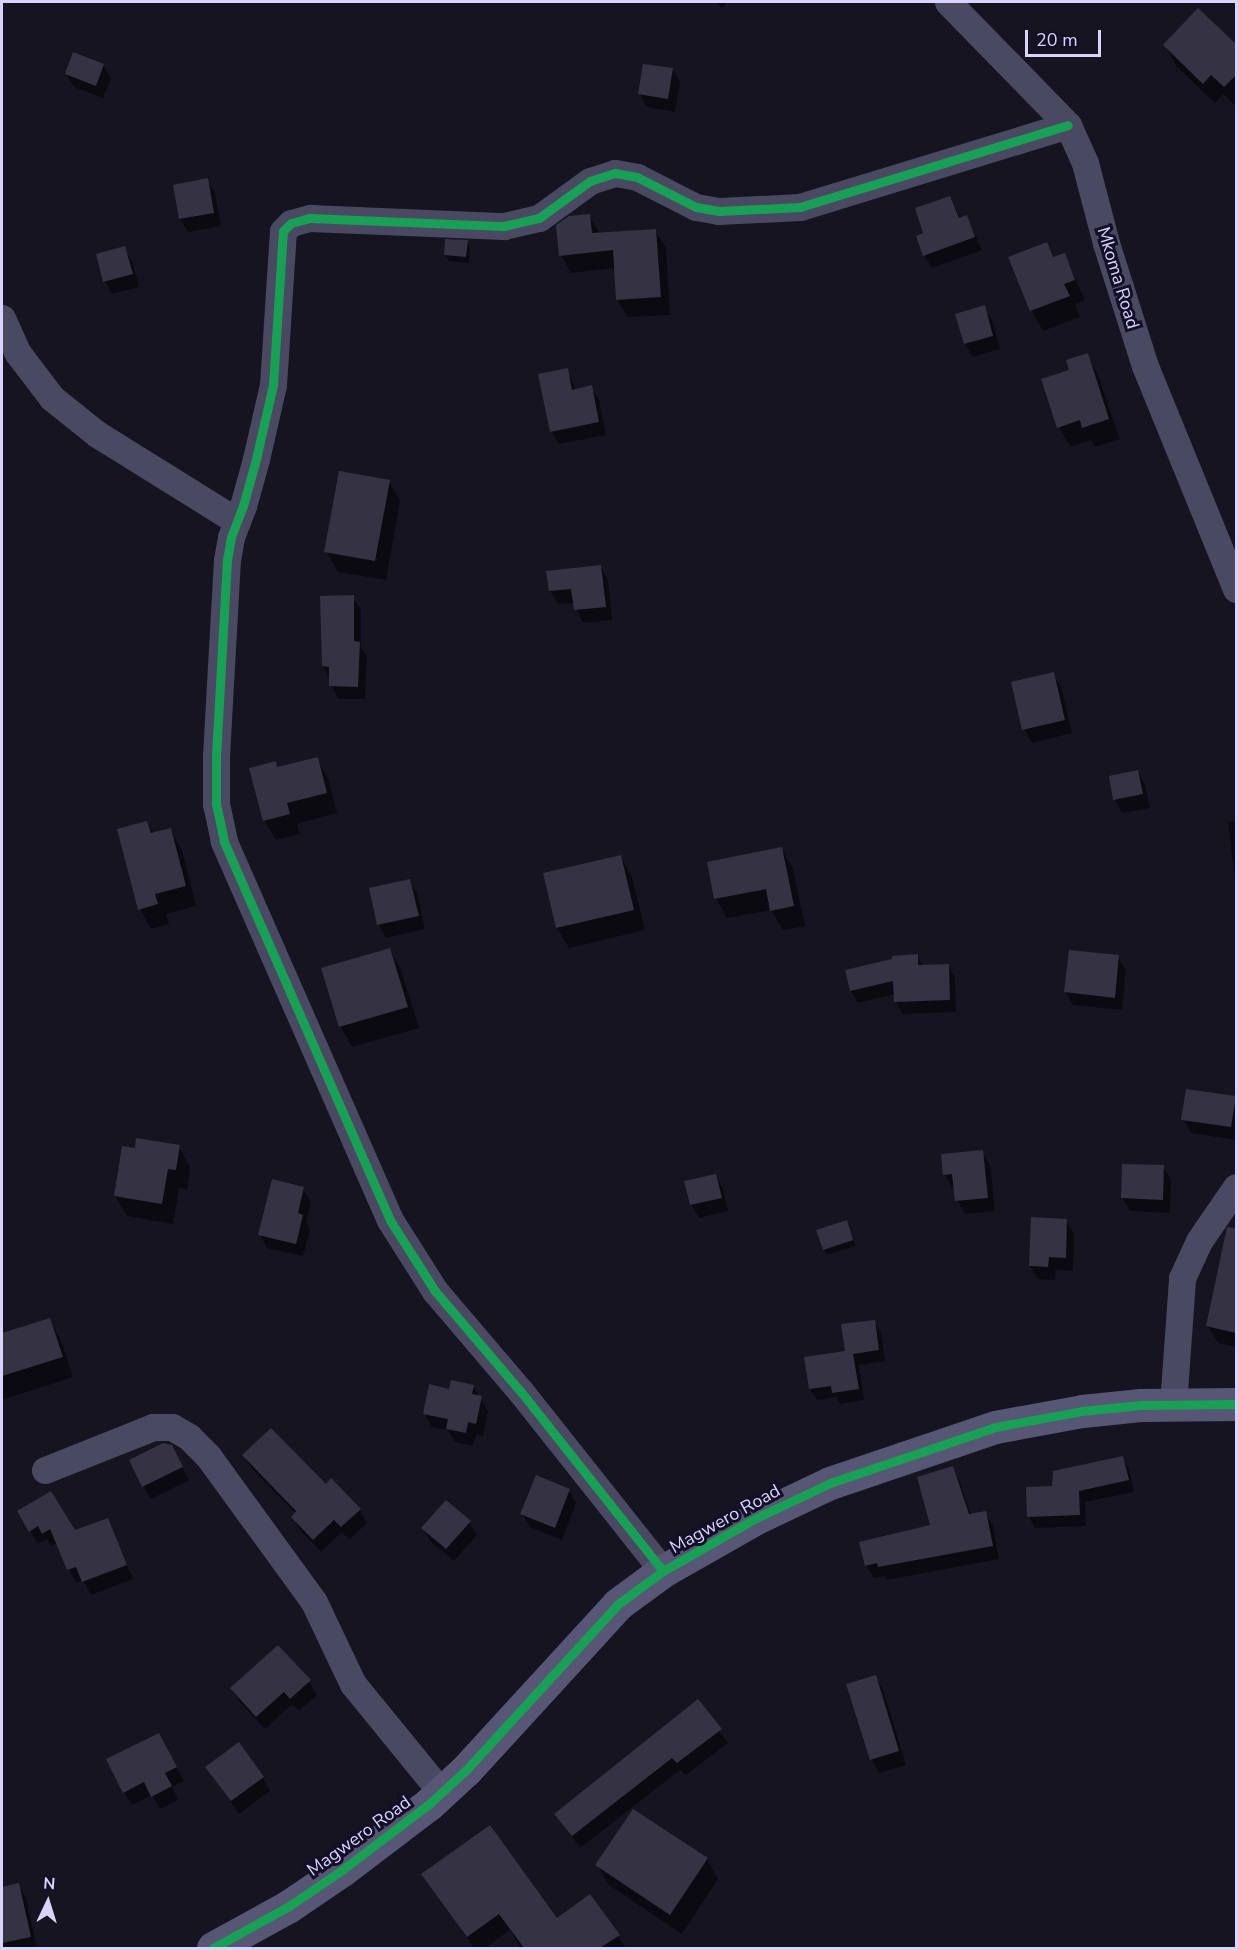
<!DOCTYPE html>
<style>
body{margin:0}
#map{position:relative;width:1238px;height:1950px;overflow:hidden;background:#161421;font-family:"Nunito Sans",sans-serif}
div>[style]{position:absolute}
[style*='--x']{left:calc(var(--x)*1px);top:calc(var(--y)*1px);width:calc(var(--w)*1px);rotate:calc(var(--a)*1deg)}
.shadow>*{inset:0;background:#0007}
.building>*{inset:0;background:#343243}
.street>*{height:27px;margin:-13.5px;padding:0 13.5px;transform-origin:13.5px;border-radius:13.5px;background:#4a4962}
.secondary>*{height:33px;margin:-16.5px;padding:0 16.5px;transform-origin:16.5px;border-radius:16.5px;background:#575674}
.cycleway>*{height:9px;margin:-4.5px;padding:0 4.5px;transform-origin:4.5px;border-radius:4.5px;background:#1a9f57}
span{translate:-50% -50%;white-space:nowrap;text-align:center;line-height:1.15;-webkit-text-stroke:6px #130f26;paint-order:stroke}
.street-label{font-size:18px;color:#d9d4ff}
.frame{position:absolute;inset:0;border:3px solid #d9d4ff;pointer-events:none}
.north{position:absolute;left:18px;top:1872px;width:60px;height:60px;-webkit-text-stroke:4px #130f26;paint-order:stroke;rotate:4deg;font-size:16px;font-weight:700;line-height:24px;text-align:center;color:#d9d4ff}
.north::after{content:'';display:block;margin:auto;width:21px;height:27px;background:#d9d4ff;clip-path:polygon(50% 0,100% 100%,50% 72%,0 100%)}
.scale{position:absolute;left:1025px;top:30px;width:76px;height:27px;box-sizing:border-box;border:3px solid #d9d4ff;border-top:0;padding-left:8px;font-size:18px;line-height:21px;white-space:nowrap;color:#d9d4ff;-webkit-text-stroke:4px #130f26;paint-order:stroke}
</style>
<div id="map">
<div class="shadow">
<div style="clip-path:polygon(715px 2px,728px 2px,722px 8px)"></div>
<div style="clip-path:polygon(1198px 10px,1236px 46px,1236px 106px,1223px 94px,1215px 103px,1176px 66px,1165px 45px)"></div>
<div style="clip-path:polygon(103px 65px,111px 79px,103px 98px,74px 87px,66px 74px)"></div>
<div style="clip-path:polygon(672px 69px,680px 82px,675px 112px,647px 107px,640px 94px)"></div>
<div style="clip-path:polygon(207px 180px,215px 193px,221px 226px,188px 232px,180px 219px)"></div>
<div style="clip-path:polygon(950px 197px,961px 219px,967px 217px,982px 250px,932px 268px,924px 255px,925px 234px)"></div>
<div style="clip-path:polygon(589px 215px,600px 234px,655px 230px,666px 248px,670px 315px,628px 317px,617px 300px,615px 268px,571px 273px,561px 255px)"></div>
<div style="clip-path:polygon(467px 242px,470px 248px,469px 263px,449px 261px,445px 255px)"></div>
<div style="clip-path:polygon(1046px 244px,1054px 258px,1064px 255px,1085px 300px,1075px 304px,1080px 317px,1043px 331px,1032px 311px,1010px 258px)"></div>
<div style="clip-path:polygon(124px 248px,132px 261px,139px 287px,112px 294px,105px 281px)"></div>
<div style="clip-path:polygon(984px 307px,992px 320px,1000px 349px,973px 357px,965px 344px)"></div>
<div style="clip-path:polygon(1087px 355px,1098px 375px,1120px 439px,1095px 447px,1091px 440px,1070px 447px,1059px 427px,1071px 371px)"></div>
<div style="clip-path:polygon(567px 369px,576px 390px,591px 387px,599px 400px,606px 435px,559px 444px,551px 431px)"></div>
<div style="clip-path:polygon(389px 481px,400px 501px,386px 580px,338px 572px,326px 551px)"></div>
<div style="clip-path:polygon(601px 567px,608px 580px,612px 620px,583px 623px,574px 603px,558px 604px,550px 591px)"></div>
<div style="clip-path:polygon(353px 597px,361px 610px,361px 647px,367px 656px,365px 699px,338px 699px,323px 666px)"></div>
<div style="clip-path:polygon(1053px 674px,1061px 687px,1072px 733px,1032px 743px,1024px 729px)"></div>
<div style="clip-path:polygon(317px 759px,328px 779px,337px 813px,297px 824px,300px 834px,276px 840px,264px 820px,275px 763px,278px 769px)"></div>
<div style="clip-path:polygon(1138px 772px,1145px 785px,1150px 808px,1122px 813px,1115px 800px,1111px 777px)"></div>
<div style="clip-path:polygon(1236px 821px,1236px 888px,1228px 822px)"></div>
<div style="clip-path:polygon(147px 822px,154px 834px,170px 830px,182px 850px,196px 906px,166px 914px,169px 924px,151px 929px,140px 909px)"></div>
<div style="clip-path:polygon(782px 849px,793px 869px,805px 926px,783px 930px,771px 910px,727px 918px,716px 898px)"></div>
<div style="clip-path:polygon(621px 857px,632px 877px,645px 930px,569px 948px,557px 928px)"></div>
<div style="clip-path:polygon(409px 881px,417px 894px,425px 929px,386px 938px,379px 925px,371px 889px)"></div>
<div style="clip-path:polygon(389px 950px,401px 970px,419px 1028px,352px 1047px,341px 1027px,323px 969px)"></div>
<div style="clip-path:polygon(917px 956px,923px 966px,948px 965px,955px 978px,956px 1012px,903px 1014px,896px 1002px,895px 994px,858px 1003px,851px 991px)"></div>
<div style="clip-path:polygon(1118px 957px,1126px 970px,1122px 1010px,1073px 1005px,1066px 992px)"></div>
<div style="clip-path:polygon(1235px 1098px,1236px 1140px,1191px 1133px,1183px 1119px)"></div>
<div style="clip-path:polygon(179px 1147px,190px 1167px,187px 1189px,179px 1188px,173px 1224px,127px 1216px,115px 1196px,136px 1150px)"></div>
<div style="clip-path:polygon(982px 1152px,990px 1165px,995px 1211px,965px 1214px,957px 1200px,955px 1187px,952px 1188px,945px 1174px)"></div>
<div style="clip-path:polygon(1163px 1166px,1171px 1180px,1170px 1213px,1130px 1211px,1122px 1198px)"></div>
<div style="clip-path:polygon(715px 1176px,723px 1189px,728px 1211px,699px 1218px,691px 1204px)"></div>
<div style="clip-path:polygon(303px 1189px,311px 1202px,306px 1222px,310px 1230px,303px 1256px,267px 1248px,260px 1235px)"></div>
<div style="clip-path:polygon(1032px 1219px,1066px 1221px,1074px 1234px,1073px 1271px,1056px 1270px,1055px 1280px,1038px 1279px,1030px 1266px)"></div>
<div style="clip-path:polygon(846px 1222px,856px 1246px,827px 1255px,824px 1249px)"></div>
<div style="clip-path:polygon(1222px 1261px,1236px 1264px,1236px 1347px,1218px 1343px,1208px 1326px)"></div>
<div style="clip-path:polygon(49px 1320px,61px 1340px,73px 1377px,2px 1400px,2px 1335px)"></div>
<div style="clip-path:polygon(874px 1321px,881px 1333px,885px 1361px,859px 1365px,864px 1400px,840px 1404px,836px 1397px,817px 1400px,810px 1389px,806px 1358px,847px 1352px)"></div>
<div style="clip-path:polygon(473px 1386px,488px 1411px,483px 1436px,476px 1435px,473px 1446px,455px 1442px,448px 1430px,432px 1427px,425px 1414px,451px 1390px)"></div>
<div style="clip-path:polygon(244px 1456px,326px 1486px,360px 1510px,367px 1523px,349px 1540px,342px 1532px,321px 1552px,300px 1530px,293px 1517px,296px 1514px,252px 1469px)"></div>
<div style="clip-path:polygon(1122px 1457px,1129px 1469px,1134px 1492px,1085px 1502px,1086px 1526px,1035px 1528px,1029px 1517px,1053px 1488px)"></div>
<div style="clip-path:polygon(179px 1461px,189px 1480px,151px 1499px,143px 1486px)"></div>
<div style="clip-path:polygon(952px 1467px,959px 1480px,971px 1515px,985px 1513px,993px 1526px,999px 1559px,887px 1580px,885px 1576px,874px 1578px,866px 1565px,932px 1526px)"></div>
<div style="clip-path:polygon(569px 1490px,576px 1503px,562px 1540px,530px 1527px,522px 1514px)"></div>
<div style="clip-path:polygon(19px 1512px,75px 1532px,107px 1520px,133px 1579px,91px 1595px,83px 1580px,76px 1583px,57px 1543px,51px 1546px,47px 1539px,38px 1544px)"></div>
<div style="clip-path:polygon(469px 1522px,477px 1535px,454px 1561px,431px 1542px,423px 1529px)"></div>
<div style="clip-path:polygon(875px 1677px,883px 1690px,906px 1765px,879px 1773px,872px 1760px,848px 1685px)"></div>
<div style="clip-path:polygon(309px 1681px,317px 1695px,299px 1711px,292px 1704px,265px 1729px,240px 1702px,232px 1689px)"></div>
<div style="clip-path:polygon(698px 1701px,728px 1743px,686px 1775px,680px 1770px,580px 1848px,556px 1814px)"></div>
<div style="clip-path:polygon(166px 1748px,184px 1781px,172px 1787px,178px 1800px,160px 1809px,152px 1795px,132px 1805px,124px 1792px)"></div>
<div style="clip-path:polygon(207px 1767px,263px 1778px,270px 1791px,239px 1814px)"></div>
<div style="clip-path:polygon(707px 1859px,718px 1879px,682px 1934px,609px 1885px,597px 1865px)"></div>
<div style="clip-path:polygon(423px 1874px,556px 1920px,618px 1936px,626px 1948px,521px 1948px,510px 1930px,485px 1948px,474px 1948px)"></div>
<div style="clip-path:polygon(18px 1885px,26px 1898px,37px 1948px,2px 1948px,2px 1889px)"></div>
</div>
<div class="building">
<div style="clip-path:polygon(1198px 8px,1236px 44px,1236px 75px,1224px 87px,1211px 75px,1203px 84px,1163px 45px)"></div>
<div style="clip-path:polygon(73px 52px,104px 64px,96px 86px,65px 74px)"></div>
<div style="clip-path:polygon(643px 64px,673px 68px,668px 99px,638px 94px)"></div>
<div style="clip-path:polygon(208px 178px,214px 213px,179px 219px,173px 185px)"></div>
<div style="clip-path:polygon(950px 196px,959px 218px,967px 215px,975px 237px,923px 256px,916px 236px,923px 233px,915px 208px)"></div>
<div style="clip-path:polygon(590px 214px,592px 233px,656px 229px,661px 297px,616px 300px,613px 250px,559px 256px,556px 225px,569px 216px)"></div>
<div style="clip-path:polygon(445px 239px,468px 240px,466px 257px,444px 255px)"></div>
<div style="clip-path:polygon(1047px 242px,1053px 257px,1065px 253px,1075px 280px,1064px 284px,1070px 296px,1030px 311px,1008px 257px)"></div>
<div style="clip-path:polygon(125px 246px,133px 274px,103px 282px,96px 254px)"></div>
<div style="clip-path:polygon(985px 305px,993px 336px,964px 344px,955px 314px)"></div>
<div style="clip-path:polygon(1088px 353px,1109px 419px,1082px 428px,1080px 420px,1057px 428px,1041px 379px,1069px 370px,1066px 360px)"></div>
<div style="clip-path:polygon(568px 368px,572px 390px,592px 385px,599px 422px,550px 432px,538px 374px)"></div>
<div style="clip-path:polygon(339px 471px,390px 480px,375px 561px,324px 552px)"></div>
<div style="clip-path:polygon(601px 565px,606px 607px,574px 610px,571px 589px,549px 591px,546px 571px)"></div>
<div style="clip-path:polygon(354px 595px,354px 641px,360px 642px,358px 687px,329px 686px,329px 667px,322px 666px,320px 596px)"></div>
<div style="clip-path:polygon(1054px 672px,1065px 720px,1022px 730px,1011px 682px)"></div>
<div style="clip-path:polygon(318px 757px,327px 793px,287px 803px,290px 814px,263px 821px,249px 768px,276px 761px,277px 767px)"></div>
<div style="clip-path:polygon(1138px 770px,1143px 794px,1113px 800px,1109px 776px)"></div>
<div style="clip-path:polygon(147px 821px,151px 833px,171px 828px,186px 886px,155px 894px,158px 904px,138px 910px,117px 829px)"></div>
<div style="clip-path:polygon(782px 847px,794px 906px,770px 911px,766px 889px,714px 899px,707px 862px)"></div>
<div style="clip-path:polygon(621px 855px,634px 910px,556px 928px,543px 873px)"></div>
<div style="clip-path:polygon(410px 879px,419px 916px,377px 925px,369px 888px)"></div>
<div style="clip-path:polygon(390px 948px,408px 1007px,339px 1027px,321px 968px)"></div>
<div style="clip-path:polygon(1069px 950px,1119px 955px,1115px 998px,1064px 992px)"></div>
<div style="clip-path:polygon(918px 954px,918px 965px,949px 964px,950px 1000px,894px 1002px,893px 981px,850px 991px,845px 970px,892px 959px,892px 956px)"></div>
<div style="clip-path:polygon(1186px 1089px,1236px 1096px,1231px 1127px,1181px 1120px)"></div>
<div style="clip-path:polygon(136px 1138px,180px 1145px,176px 1170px,168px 1169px,162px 1204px,114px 1196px,122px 1146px,135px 1148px)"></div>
<div style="clip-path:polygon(983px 1150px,988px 1198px,955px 1201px,952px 1174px,943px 1175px,941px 1154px)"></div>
<div style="clip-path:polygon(1122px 1164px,1164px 1165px,1163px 1200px,1121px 1198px)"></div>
<div style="clip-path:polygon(716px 1174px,722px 1198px,690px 1205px,684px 1181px)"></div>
<div style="clip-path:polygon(272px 1179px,304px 1187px,298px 1213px,303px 1215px,296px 1244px,258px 1235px)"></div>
<div style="clip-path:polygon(1031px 1217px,1067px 1219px,1066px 1258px,1049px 1257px,1048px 1267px,1029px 1266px)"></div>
<div style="clip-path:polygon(847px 1220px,853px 1240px,823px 1250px,816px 1230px)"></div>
<div style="clip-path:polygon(1227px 1227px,1236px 1228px,1236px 1333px,1206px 1326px)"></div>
<div style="clip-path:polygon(50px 1318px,63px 1357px,2px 1376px,2px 1333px)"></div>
<div style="clip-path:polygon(875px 1320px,879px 1350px,853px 1354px,859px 1389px,832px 1393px,831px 1386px,809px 1389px,804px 1357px,845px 1351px,841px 1324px)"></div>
<div style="clip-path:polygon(451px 1380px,474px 1385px,472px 1394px,482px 1396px,476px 1424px,468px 1422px,466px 1433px,446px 1429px,448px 1419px,423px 1414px,429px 1384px,449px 1389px)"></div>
<div style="clip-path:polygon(271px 1428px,326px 1484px,331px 1478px,361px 1509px,341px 1527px,334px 1520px,313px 1540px,291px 1517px,296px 1511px,242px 1455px)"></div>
<div style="clip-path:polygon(163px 1443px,172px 1445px,183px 1467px,142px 1487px,129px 1460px)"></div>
<div style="clip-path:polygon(1123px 1456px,1129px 1480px,1079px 1491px,1080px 1515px,1027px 1517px,1026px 1487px,1052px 1486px,1053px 1471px)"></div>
<div style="clip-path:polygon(953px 1466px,969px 1514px,986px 1511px,993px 1546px,878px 1567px,877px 1563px,865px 1566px,859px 1542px,930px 1525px,917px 1477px)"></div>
<div style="clip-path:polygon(536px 1475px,570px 1489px,555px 1528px,520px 1514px)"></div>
<div style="clip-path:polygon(51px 1491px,75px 1530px,108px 1518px,127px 1565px,82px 1582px,76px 1567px,67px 1570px,50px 1529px,42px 1534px,38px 1526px,29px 1532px,17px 1511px)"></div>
<div style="clip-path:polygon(446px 1500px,471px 1521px,446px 1549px,421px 1528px)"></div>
<div style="clip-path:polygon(278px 1645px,311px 1680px,290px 1699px,284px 1692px,256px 1717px,230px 1688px)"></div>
<div style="clip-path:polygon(876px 1675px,899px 1751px,870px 1760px,846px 1684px)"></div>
<div style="clip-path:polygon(698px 1699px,722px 1729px,677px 1763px,672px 1758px,572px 1836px,554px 1814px)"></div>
<div style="clip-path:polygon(159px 1733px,177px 1767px,165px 1773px,172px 1786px,151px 1797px,144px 1782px,123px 1793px,106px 1759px)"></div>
<div style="clip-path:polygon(239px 1742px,264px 1777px,231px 1801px,205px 1767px)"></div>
<div style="clip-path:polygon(633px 1809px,708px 1858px,670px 1915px,595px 1865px)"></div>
<div style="clip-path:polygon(490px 1825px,557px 1918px,590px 1894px,620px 1935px,600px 1948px,524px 1948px,499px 1914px,467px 1937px,421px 1874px)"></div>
<div style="clip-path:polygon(19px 1883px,31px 1937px,2px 1943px,2px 1887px)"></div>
</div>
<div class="street">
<div style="--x:948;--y:2;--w:172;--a:45.7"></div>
<div style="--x:1068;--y:125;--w:42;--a:65.9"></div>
<div style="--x:1085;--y:163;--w:83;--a:75.3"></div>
<div style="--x:1106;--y:243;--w:129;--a:72.4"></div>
<div style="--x:1145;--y:366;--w:241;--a:67.8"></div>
<div style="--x:2;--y:318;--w:37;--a:66"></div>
<div style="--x:17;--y:352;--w:58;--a:52.7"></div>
<div style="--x:52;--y:398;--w:58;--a:38.7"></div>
<div style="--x:97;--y:434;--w:165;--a:31.9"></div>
<div style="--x:1173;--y:1405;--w:127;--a:-85.9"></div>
<div style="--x:1182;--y:1278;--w:41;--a:-65.3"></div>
<div style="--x:1199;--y:1241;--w:65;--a:-55.6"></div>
<div style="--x:45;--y:1470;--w:116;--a:-21.7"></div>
<div style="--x:153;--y:1427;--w:19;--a:0"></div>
<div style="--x:172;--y:1427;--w:20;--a:30"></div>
<div style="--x:189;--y:1437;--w:27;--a:45"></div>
<div style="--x:208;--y:1456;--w:180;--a:54"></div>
<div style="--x:314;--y:1602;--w:91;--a:64.6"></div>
<div style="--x:353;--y:1684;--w:141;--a:50.8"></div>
<div style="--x:663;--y:1571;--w:228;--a:-128.4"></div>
<div style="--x:521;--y:1392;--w:133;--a:-130.4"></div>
<div style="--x:435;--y:1291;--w:84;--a:-122.4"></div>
<div style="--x:390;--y:1220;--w:414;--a:-113.7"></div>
<div style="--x:224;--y:841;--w:38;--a:-102"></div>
<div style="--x:216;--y:804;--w:48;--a:-90"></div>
<div style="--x:216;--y:756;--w:196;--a:-86.8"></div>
<div style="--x:227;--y:560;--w:23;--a:-80"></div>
<div style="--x:231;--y:537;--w:33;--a:-69"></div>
<div style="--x:243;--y:506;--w:49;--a:-74.5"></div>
<div style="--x:256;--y:459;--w:76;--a:-77.1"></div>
<div style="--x:273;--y:385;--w:154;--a:-86.3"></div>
<div style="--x:283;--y:231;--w:11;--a:-45"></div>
<div style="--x:291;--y:223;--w:20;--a:-15"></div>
<div style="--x:310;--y:218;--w:194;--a:2.4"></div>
<div style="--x:504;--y:226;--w:36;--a:-13"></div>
<div style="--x:539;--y:218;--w:63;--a:-36"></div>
<div style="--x:590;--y:181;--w:26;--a:-18"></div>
<div style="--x:615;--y:173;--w:22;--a:10"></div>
<div style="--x:637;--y:177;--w:66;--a:27"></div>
<div style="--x:696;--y:207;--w:23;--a:10"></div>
<div style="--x:719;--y:211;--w:81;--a:-2.8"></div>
<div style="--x:800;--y:207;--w:280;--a:-17"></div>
</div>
<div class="secondary">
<div style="--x:213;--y:1948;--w:87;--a:-28.9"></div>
<div style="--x:289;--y:1906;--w:64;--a:-34.2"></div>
<div style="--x:342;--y:1870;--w:109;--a:-37.2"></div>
<div style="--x:429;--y:1804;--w:50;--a:-42.6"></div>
<div style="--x:466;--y:1770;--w:225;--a:-47.5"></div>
<div style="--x:618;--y:1604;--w:56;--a:-36.3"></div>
<div style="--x:663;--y:1571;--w:107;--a:-29.7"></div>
<div style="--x:756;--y:1518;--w:82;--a:-25.3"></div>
<div style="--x:830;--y:1483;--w:174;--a:-18.7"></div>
<div style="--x:995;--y:1427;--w:88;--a:-10.4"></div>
<div style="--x:1082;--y:1411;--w:59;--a:-5.8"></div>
<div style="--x:1141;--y:1405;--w:95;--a:-0.6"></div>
</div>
<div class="cycleway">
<div style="--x:663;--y:1571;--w:228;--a:-128.4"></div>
<div style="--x:521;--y:1392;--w:133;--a:-130.4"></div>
<div style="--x:435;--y:1291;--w:84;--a:-122.4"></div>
<div style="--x:390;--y:1220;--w:414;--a:-113.7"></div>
<div style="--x:224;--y:841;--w:38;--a:-102"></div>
<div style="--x:216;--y:804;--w:48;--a:-90"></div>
<div style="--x:216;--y:756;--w:196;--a:-86.8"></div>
<div style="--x:227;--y:560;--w:23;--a:-80"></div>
<div style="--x:231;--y:537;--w:33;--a:-69"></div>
<div style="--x:243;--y:506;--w:49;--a:-74.5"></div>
<div style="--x:256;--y:459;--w:76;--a:-77.1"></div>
<div style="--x:273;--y:385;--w:154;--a:-86.3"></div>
<div style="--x:283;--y:231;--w:11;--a:-45"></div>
<div style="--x:291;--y:223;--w:20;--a:-15"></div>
<div style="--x:310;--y:218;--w:194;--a:2.4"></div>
<div style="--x:504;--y:226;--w:36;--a:-13"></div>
<div style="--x:539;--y:218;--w:63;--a:-36"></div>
<div style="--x:590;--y:181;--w:26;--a:-18"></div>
<div style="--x:615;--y:173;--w:22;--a:10"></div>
<div style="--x:637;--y:177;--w:66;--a:27"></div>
<div style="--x:696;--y:207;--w:23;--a:10"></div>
<div style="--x:719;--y:211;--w:81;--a:-2.8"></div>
<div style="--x:800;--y:207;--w:280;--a:-17"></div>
<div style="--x:213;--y:1948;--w:87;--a:-28.9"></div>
<div style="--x:289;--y:1906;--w:64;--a:-34.2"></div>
<div style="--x:342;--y:1870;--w:109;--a:-37.2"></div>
<div style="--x:429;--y:1804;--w:50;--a:-42.6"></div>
<div style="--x:466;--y:1770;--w:225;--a:-47.5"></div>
<div style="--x:618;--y:1604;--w:56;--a:-36.3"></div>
<div style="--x:663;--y:1571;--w:107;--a:-29.7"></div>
<div style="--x:756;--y:1518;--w:82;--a:-25.3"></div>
<div style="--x:830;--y:1483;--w:174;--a:-18.7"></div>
<div style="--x:995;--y:1427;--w:88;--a:-10.4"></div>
<div style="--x:1082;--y:1411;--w:59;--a:-5.8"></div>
<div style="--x:1141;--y:1405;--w:95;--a:-0.6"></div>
</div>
<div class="street-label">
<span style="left:1118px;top:278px;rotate:73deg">Mkoma Road</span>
<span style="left:725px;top:1519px;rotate:-29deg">Magwero Road</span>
<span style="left:359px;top:1836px;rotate:-36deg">Magwero Road</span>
</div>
<div class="frame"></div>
<div class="north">N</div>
<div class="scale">20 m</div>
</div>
